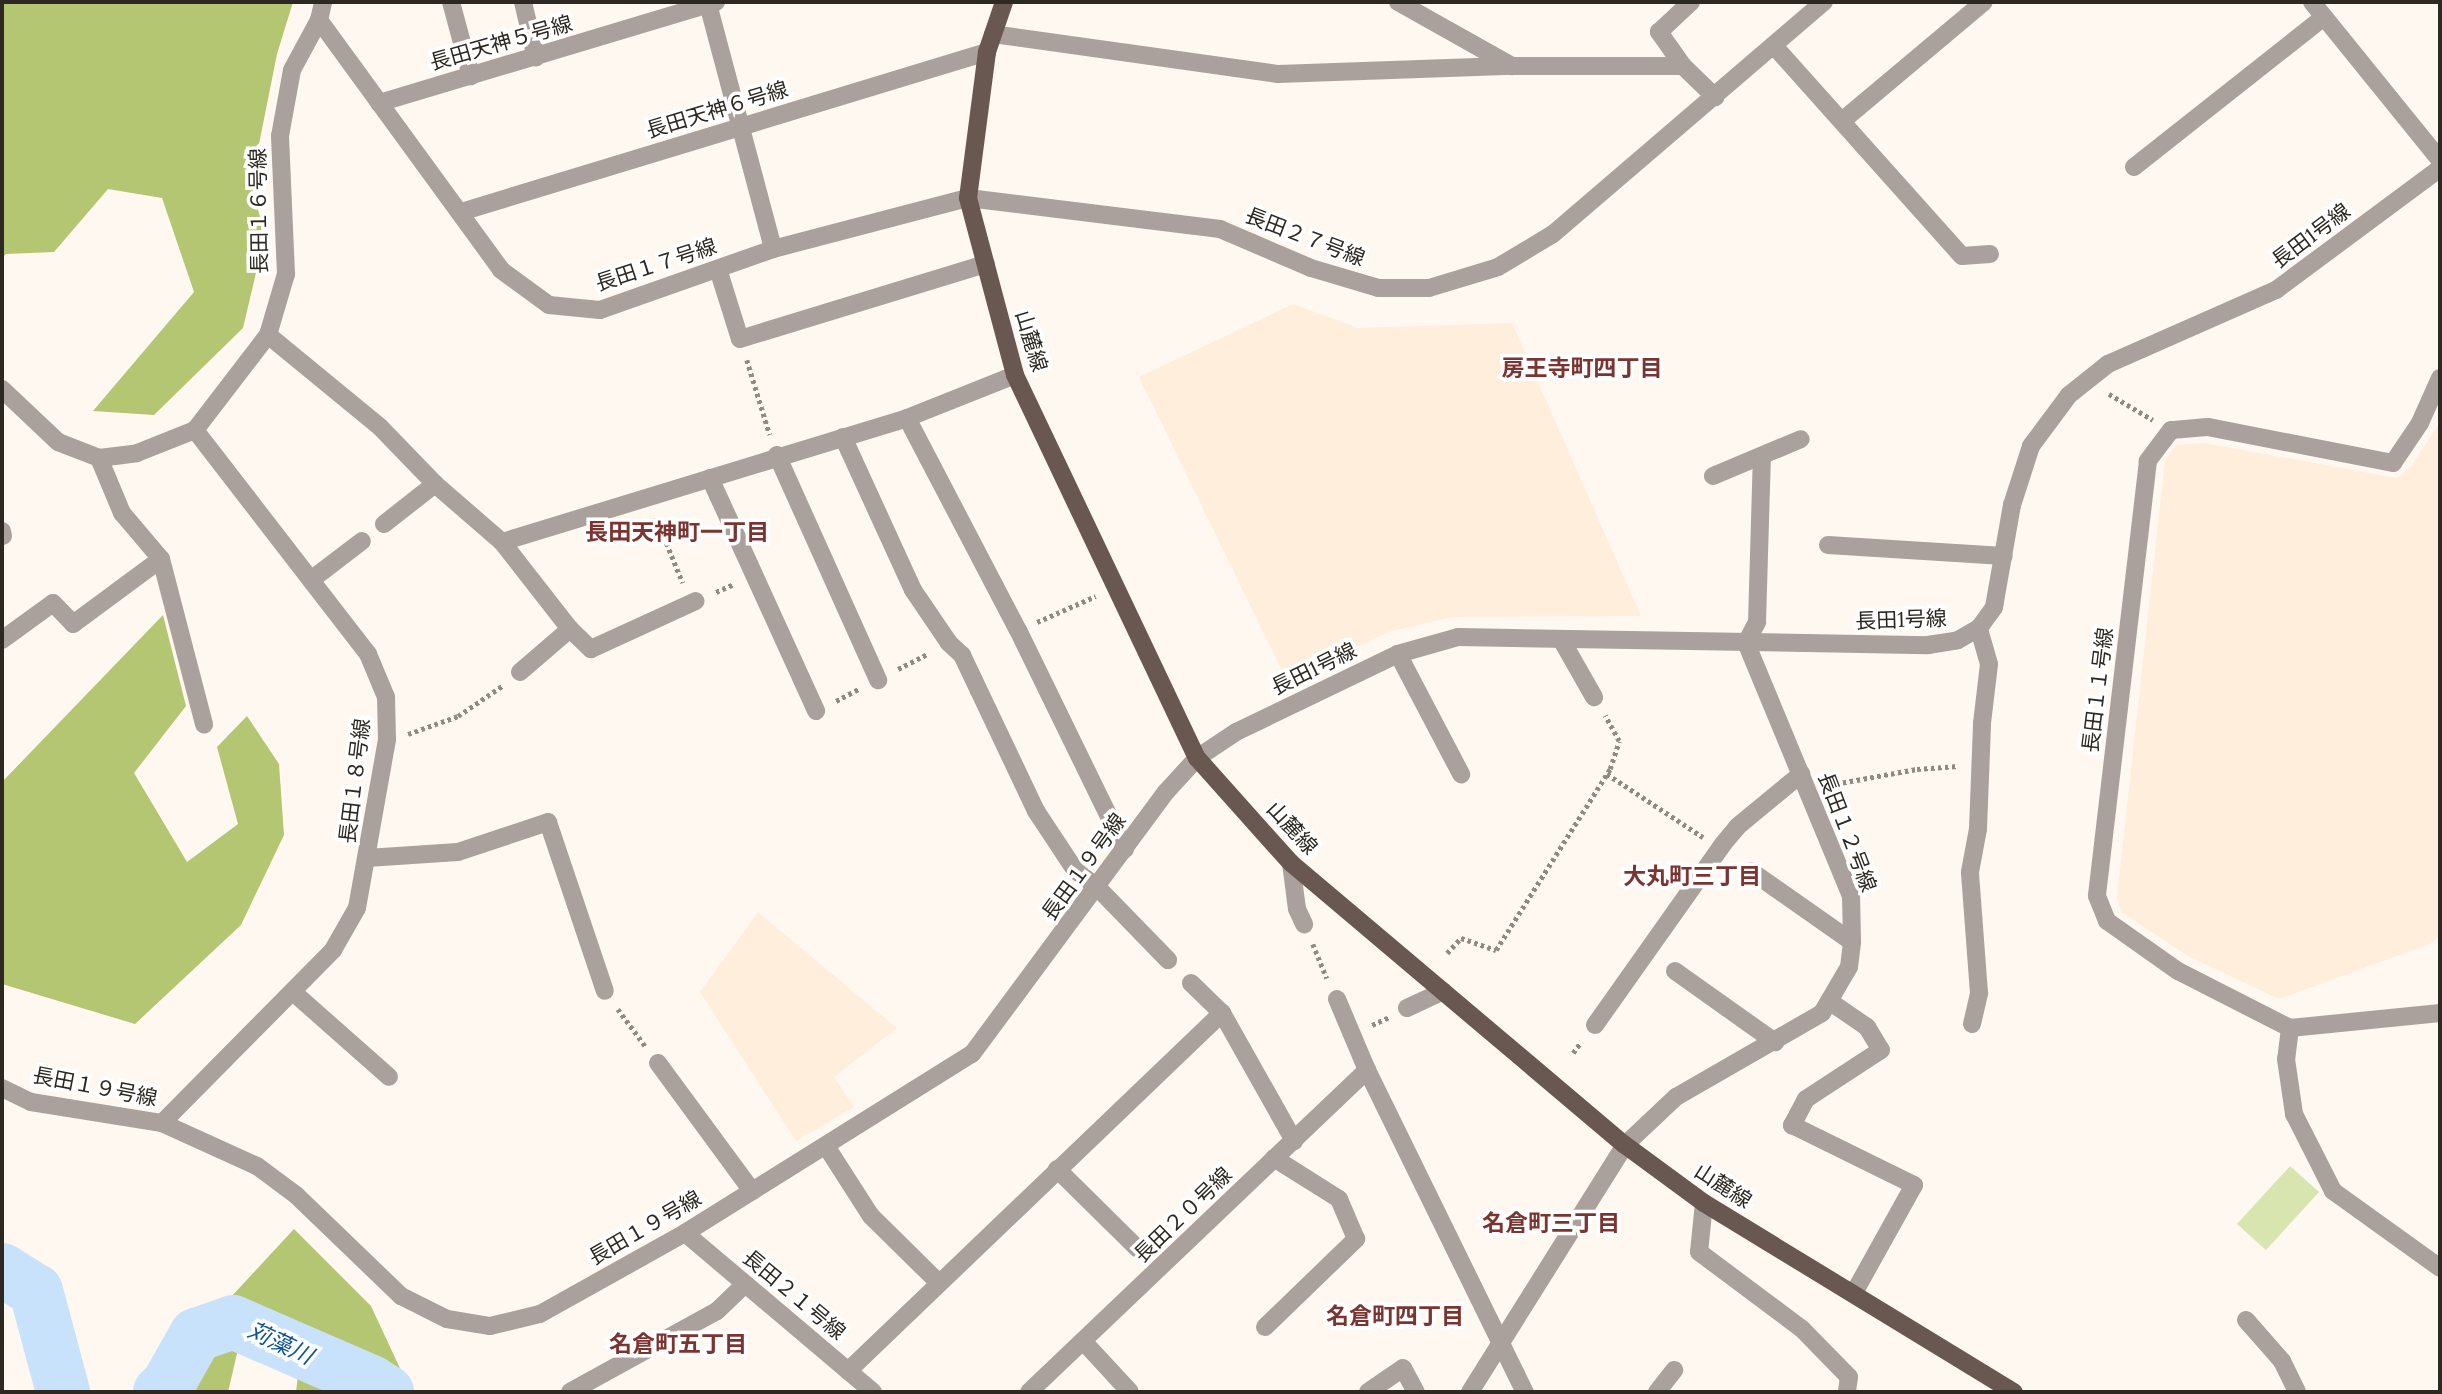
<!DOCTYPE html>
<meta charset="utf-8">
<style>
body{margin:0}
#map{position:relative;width:2442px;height:1394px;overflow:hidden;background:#fef8f1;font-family:Lora,"Noto Sans JP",serif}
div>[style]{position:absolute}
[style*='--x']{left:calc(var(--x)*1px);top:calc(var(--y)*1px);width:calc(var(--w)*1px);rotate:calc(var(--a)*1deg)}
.built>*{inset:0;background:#ffeedb}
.green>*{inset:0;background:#d8e5ae}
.forest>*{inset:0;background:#b4c672}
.river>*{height:54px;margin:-27px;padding:0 27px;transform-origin:27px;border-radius:27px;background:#c9e2fc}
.path>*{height:4.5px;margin-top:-2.25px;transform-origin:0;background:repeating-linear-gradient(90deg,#908a83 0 3.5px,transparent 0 7px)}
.minor>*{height:18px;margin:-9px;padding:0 9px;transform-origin:9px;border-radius:9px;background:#aaa09c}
.major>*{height:18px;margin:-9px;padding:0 9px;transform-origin:9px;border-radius:9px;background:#695851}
span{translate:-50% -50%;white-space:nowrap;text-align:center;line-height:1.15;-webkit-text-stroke:7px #fff;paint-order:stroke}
.street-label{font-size:21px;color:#2d2821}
.neighbourhood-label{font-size:23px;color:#7b3430;font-weight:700}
.water-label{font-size:23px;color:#11558e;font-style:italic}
.frame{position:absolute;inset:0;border:4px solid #2d2821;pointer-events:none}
</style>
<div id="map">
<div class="built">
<div style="clip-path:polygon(1293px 304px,1358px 328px,1512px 323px,1641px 616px,1453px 617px,1388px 632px,1287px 681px,1139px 377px)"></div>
<div style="clip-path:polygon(2440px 423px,2440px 935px,2430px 944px,2279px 999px,2188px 956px,2121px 912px,2117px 897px,2165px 461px,2176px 445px,2204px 443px,2397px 478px,2411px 466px)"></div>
<div style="clip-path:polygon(758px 912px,897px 1028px,834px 1077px,854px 1107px,796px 1141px,700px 992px)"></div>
</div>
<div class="green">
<div style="clip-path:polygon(2290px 1166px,2319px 1192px,2266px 1250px,2237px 1224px)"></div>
</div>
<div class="forest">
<div style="clip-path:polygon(2px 2px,293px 2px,277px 54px,251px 184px,265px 235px,243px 328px,154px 415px,93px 411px,194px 292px,162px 198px,108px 189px,54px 252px,6px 254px,2px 258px)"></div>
<div style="clip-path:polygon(163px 615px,186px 706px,134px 773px,187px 862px,238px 824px,217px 747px,247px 716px,279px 764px,284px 835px,241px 925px,135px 1024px,2px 984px,2px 782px)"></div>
<div style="clip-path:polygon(294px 1229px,371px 1306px,411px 1392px,296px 1392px,300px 1358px,239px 1345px,228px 1392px,166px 1392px,205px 1325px)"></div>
</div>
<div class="river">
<div style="--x:2;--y:1270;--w:40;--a:32"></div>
<div style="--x:36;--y:1291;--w:105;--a:75"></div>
<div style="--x:160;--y:1392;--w:9;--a:-41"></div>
<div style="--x:167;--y:1386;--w:59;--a:-60.4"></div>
<div style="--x:196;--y:1335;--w:39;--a:-19"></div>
<div style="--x:233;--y:1322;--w:150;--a:23.5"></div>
<div style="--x:371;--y:1382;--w:19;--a:32"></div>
</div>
<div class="path">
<div style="--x:747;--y:360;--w:78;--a:73"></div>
<div style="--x:2109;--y:394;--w:51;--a:30.6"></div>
<div style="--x:656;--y:517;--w:71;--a:67.8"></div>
<div style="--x:716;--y:592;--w:20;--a:-24"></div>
<div style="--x:1037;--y:622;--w:64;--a:-23.8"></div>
<div style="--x:898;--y:669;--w:34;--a:-27"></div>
<div style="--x:836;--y:701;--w:26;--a:-28"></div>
<div style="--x:408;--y:734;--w:53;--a:-19.8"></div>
<div style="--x:458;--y:716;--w:53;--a:-34.3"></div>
<div style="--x:1607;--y:774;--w:115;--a:33.3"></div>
<div style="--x:1829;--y:785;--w:89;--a:-10.3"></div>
<div style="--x:1917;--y:769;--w:41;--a:-4.2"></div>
<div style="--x:1313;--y:944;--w:37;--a:68"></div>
<div style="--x:1447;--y:953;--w:21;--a:-47"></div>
<div style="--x:1461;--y:938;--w:37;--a:19"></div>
<div style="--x:1496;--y:950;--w:214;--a:-57.8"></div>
<div style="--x:1610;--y:769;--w:29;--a:-72"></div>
<div style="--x:1619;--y:741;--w:29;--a:-119"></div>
<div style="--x:618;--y:1009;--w:47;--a:53.6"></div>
<div style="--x:1372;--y:1025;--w:19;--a:-25"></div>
<div style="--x:1573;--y:1053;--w:14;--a:-54"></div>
</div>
<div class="minor">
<div style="--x:451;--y:2;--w:77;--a:74.9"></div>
<div style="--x:523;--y:2;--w:57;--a:76.9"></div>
<div style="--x:1398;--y:2;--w:131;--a:29.3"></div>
<div style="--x:1512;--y:66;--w:171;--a:0"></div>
<div style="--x:1683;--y:66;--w:45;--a:44.1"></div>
<div style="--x:2312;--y:2;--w:203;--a:51"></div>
<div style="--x:708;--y:4;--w:253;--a:75.1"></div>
<div style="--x:319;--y:20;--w:309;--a:53.9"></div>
<div style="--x:501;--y:270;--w:59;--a:36.1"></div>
<div style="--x:549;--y:305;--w:51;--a:5.6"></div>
<div style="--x:600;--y:310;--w:183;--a:-19.4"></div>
<div style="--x:773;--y:249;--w:202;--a:-14.7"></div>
<div style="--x:968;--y:198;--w:254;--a:7"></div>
<div style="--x:1220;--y:229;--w:99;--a:23.2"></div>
<div style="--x:1311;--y:268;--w:70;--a:16.6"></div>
<div style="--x:1378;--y:288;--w:51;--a:0"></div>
<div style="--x:1429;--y:288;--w:72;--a:-16.9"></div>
<div style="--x:1498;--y:267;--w:64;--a:-31"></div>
<div style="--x:1553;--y:234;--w:357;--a:-40.6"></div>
<div style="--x:993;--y:34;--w:288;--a:8"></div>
<div style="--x:1278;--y:74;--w:234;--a:-2"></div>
<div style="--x:1775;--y:47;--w:280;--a:48.2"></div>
<div style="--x:1962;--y:256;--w:28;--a:-4"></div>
<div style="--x:1683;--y:66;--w:42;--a:-125.2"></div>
<div style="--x:1659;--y:32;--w:44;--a:-43.2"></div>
<div style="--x:379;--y:103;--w:352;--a:-16.7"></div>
<div style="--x:1842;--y:121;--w:185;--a:-40"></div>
<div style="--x:2134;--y:167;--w:242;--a:-38.3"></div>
<div style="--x:461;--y:212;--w:550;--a:-16.92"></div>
<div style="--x:718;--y:269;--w:73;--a:72.6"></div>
<div style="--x:740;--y:339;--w:257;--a:-17"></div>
<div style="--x:268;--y:335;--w:145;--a:39.4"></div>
<div style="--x:380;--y:427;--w:79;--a:46"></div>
<div style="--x:435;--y:484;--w:89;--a:40.9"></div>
<div style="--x:502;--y:542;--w:110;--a:52"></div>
<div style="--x:570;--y:629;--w:29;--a:44"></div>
<div style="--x:591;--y:649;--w:115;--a:-24.6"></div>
<div style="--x:2440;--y:378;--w:49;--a:114"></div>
<div style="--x:2420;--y:423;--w:48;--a:124"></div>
<div style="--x:2393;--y:463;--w:189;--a:-169"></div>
<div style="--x:2207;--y:427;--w:36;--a:175"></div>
<div style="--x:2171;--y:430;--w:39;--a:127"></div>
<div style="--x:2148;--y:461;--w:438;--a:96.7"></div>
<div style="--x:2097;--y:896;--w:27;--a:68"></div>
<div style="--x:2107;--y:921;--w:87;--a:35.2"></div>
<div style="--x:2178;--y:971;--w:126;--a:27"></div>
<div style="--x:2290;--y:1028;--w:151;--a:-5.7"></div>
<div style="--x:2;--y:389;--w:77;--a:43.4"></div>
<div style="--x:58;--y:442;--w:44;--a:21.3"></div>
<div style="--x:99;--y:458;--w:38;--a:-7"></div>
<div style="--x:137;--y:453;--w:62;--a:-21.6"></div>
<div style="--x:195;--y:430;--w:120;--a:-52.5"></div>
<div style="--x:268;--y:335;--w:64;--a:-73.6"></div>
<div style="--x:286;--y:274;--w:138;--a:-92.5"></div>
<div style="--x:280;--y:136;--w:67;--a:-79.7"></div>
<div style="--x:292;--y:70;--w:57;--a:-61.6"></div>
<div style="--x:319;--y:20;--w:18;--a:-77"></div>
<div style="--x:907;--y:418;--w:239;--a:62.4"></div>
<div style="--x:1018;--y:630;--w:244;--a:64"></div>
<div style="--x:843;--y:437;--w:168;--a:65.4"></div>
<div style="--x:913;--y:590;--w:64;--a:55.8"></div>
<div style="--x:949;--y:643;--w:18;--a:43"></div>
<div style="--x:962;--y:655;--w:173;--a:64.6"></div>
<div style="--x:1036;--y:811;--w:71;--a:56.5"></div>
<div style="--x:1075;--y:870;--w:28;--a:38"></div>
<div style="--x:1097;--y:887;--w:102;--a:45.8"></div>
<div style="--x:777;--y:455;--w:247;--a:65.8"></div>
<div style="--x:99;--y:458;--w:60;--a:67.3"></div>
<div style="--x:122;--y:513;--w:60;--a:49.7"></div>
<div style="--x:161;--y:559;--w:171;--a:75.4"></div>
<div style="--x:1713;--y:476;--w:95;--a:-22.8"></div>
<div style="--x:710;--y:478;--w:256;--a:65.5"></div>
<div style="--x:384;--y:524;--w:65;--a:-38.1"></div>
<div style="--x:2;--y:531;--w:5;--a:79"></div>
<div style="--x:502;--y:542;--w:424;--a:-17"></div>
<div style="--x:907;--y:418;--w:116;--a:-21.7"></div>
<div style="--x:1828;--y:545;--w:176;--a:3.6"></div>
<div style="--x:311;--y:580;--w:64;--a:-37.4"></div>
<div style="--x:1561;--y:639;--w:67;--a:60.4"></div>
<div style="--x:2;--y:640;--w:63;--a:-36"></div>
<div style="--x:53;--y:603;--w:29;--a:46"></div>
<div style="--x:73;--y:624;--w:109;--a:-36.5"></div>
<div style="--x:1398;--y:654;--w:136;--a:62.3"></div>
<div style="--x:520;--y:672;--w:66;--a:-40.7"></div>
<div style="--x:367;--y:858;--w:91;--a:-3.8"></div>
<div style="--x:458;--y:852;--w:95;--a:-18.4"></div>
<div style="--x:548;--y:822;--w:178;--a:71.4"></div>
<div style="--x:1291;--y:863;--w:46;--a:82.6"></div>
<div style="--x:1297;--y:909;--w:17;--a:65"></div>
<div style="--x:1751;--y:871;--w:123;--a:35.1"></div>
<div style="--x:1675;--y:971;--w:123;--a:35.4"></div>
<div style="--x:1191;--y:983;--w:43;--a:44.1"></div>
<div style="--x:1222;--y:1013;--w:147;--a:60.6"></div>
<div style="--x:293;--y:992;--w:128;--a:41.5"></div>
<div style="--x:1337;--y:999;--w:77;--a:67.1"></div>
<div style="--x:1367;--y:1070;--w:359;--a:63.9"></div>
<div style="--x:1829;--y:1001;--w:46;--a:34.4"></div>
<div style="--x:1867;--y:1027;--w:27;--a:59"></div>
<div style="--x:1881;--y:1050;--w:90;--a:146.8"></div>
<div style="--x:1806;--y:1099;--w:30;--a:118"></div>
<div style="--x:1792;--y:1125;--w:136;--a:26.2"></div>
<div style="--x:1914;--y:1185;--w:124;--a:119.1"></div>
<div style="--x:1407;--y:1008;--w:40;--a:-25"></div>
<div style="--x:1972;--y:1024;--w:32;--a:-77"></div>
<div style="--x:1979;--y:993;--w:121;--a:-94.3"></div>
<div style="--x:1970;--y:872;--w:44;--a:-79.5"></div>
<div style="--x:1978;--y:829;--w:106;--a:-87.8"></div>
<div style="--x:1982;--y:723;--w:59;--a:-83.2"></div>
<div style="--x:1989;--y:664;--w:37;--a:-106"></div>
<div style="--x:1595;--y:1025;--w:222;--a:-54.7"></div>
<div style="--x:1723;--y:844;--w:23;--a:-50"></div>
<div style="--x:1738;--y:826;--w:82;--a:-39.5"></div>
<div style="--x:2290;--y:1028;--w:31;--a:97"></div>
<div style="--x:2286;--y:1059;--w:56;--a:81.7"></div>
<div style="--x:2294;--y:1114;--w:86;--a:63.1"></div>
<div style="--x:2333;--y:1191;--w:132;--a:35.7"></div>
<div style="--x:658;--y:1063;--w:159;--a:53.7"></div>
<div style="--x:2;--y:1088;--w:32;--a:26"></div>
<div style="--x:31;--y:1102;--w:133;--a:9.1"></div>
<div style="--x:162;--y:1123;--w:104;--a:24.4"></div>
<div style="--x:257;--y:1166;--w:49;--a:36.6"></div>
<div style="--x:296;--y:1195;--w:146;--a:43.9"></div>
<div style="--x:401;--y:1296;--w:51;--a:26.6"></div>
<div style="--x:447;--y:1319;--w:44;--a:9.2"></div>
<div style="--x:490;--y:1326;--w:51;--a:-13.5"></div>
<div style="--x:540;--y:1314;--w:166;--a:-29.2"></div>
<div style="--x:685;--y:1233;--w:338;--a:-32"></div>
<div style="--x:972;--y:1054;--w:326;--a:-53.5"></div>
<div style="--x:1166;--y:792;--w:46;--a:-47.6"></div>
<div style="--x:1197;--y:758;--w:47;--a:-33.7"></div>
<div style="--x:1236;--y:732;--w:180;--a:-25.7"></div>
<div style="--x:1398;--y:654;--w:62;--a:-15.8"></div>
<div style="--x:1458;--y:637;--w:470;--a:1"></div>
<div style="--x:1928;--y:645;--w:30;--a:-9"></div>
<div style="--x:1958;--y:640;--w:24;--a:-30"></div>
<div style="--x:1979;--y:628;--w:26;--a:-54"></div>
<div style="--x:1994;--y:607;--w:104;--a:-80"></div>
<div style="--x:2012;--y:505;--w:62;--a:-72.1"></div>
<div style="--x:2031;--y:446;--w:64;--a:-53.3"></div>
<div style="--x:2069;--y:395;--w:50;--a:-38.5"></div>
<div style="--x:2108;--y:364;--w:184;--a:-23.8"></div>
<div style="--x:2276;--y:290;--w:204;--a:-36.6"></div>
<div style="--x:162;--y:1123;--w:243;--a:-45.3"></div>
<div style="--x:333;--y:950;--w:48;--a:-60.3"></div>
<div style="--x:357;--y:908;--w:171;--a:-79.9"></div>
<div style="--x:387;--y:740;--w:43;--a:-91.3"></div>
<div style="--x:386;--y:697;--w:47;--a:-112.7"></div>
<div style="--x:368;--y:654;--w:283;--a:-127.7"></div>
<div style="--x:826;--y:1146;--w:83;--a:57.3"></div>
<div style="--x:871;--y:1216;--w:95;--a:44.6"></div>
<div style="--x:1057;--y:1169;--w:114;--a:44.6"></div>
<div style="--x:1704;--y:1203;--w:49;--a:95.8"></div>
<div style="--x:1699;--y:1252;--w:129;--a:36.8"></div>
<div style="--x:1802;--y:1329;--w:67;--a:45.6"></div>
<div style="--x:1849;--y:1377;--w:15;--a:98"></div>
<div style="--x:685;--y:1233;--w:246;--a:40.2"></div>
<div style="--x:2246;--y:1320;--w:55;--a:48.7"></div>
<div style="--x:2282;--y:1361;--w:34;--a:64"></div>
<div style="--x:1265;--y:1327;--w:127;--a:-44"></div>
<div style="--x:1356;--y:1239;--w:43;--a:-113"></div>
<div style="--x:1339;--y:1199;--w:77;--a:-147.8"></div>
<div style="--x:1083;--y:1341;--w:69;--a:47.3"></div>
<div style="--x:848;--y:1371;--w:518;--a:-43.75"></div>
<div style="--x:570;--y:1392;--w:168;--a:-28.9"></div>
<div style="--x:717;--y:1311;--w:39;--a:-44"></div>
<div style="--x:1029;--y:1392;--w:467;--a:-43.6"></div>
<div style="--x:1368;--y:1392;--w:42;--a:-34.4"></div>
<div style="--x:1403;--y:1368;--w:27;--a:62"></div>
<div style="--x:1470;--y:1392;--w:292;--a:-57.9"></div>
<div style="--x:1625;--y:1145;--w:70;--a:-43.3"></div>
<div style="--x:1676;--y:1097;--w:168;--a:-29.9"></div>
<div style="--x:1822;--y:1013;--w:53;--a:-59.6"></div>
<div style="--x:1849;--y:967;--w:25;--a:-83"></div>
<div style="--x:1852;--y:942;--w:46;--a:-91.2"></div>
<div style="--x:1851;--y:896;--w:274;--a:-112.5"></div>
<div style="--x:1746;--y:643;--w:24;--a:-62"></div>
<div style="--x:1757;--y:622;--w:165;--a:-88.3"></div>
<div style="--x:1657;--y:1392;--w:28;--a:-52"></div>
</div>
<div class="major">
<div style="--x:1004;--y:2;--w:53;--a:108.8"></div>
<div style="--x:987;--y:52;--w:147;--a:97.4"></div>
<div style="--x:968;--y:198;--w:183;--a:75.1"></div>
<div style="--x:1015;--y:375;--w:424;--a:64.6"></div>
<div style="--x:1197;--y:758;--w:141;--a:48.2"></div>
<div style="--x:1291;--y:863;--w:437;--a:40.2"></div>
<div style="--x:1625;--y:1145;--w:98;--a:36.3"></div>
<div style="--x:1704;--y:1203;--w:363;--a:31.4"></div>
</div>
<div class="street-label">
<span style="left:501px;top:43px;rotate:-16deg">長田天神５号線</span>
<span style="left:717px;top:110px;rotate:-17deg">長田天神６号線</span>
<span style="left:259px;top:211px;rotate:-91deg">長田１６号線</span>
<span style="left:2311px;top:236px;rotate:-37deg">長田1号線</span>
<span style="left:1305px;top:237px;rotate:21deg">長田２７号線</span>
<span style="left:656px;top:265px;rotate:-18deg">長田１７号線</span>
<span style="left:1031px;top:341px;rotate:73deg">山麓線</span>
<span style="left:1901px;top:620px;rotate:-2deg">長田1号線</span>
<span style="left:1314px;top:669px;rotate:-26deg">長田1号線</span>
<span style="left:2098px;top:690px;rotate:-83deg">長田１１号線</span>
<span style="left:355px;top:781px;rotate:-83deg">長田１８号線</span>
<span style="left:1292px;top:828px;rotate:47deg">山麓線</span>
<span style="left:1847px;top:832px;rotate:69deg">長田１２号線</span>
<span style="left:1084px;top:867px;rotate:-54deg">長田１９号線</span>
<span style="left:95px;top:1087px;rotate:11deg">長田１９号線</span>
<span style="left:1723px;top:1186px;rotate:33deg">山麓線</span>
<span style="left:1183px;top:1215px;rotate:-44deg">長田２０号線</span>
<span style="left:645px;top:1228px;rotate:-30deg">長田１９号線</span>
<span style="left:794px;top:1295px;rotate:40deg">長田２１号線</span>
</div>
<div class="neighbourhood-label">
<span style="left:1582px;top:368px">房王寺町四丁目</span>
<span style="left:677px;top:532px">長田天神町一丁目</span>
<span style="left:1692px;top:876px">大丸町三丁目</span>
<span style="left:1551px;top:1223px">名倉町三丁目</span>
<span style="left:1395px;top:1316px">名倉町四丁目</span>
<span style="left:678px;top:1344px">名倉町五丁目</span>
</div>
<div class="water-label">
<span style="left:280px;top:1343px;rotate:25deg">苅藻川</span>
</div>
<div class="frame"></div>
</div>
